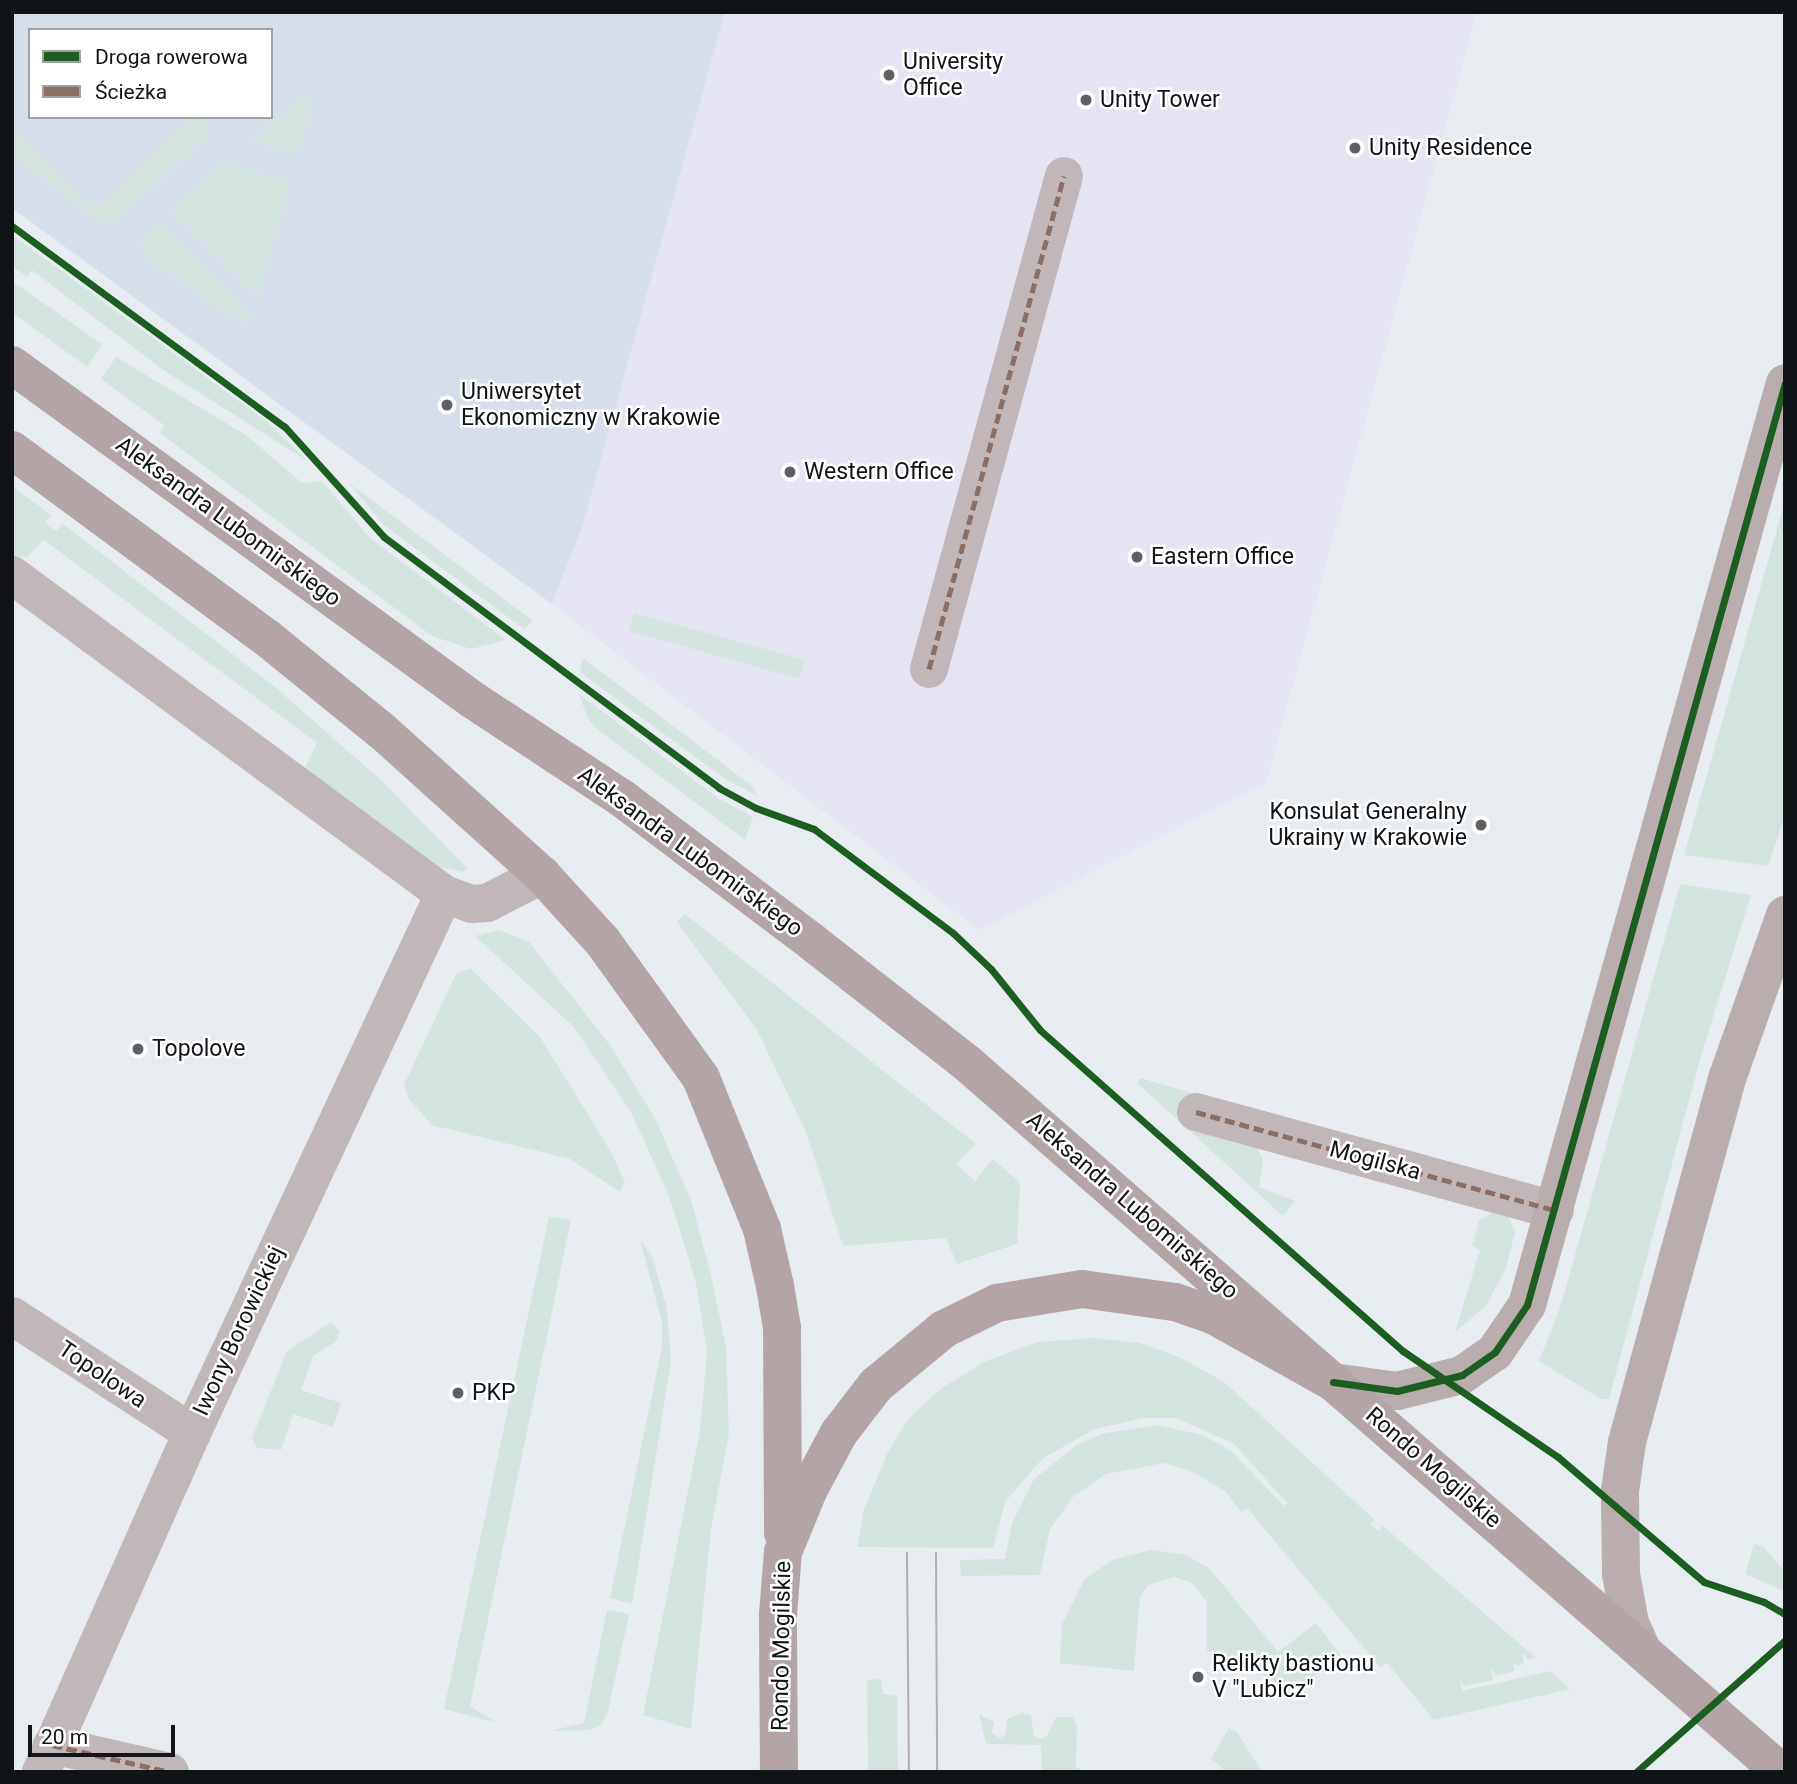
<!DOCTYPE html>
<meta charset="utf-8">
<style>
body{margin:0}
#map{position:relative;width:1797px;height:1784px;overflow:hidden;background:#e7ecf1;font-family:Roboto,sans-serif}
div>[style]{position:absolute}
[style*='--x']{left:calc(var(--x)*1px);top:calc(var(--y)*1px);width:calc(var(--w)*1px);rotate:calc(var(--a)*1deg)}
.commercial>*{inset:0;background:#e4e4f2}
.built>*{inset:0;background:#d6dfe9}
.green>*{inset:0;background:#d3e4df}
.street>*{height:38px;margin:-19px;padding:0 19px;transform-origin:19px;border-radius:19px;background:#c2b7b8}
.secondary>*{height:38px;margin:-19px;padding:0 19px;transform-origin:19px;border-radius:19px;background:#b9adae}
.primary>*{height:38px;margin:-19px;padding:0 19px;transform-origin:19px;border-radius:19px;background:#b3a5a6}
.tram>*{height:2px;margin:-1px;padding:0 1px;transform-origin:1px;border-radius:1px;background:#b1acaf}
.quiet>*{height:5px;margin-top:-2.5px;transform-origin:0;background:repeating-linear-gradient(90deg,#8d6e63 0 10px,transparent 0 15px)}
.cycleway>*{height:7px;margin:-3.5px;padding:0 3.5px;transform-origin:3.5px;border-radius:3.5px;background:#1b5e20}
.dots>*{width:19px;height:19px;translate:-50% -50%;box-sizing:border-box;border:4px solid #fff;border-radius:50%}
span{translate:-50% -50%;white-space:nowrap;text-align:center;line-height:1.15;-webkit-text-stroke:5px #fff;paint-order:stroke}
.poi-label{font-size:23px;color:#111417}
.left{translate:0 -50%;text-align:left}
.right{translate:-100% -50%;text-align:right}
.street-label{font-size:23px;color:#111417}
.frame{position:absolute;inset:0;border:14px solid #111417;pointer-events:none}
.legend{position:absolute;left:28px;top:28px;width:245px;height:91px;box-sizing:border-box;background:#fff;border:2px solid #a0a1a2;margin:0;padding:9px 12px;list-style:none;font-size:21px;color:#111417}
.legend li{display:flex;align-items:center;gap:14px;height:35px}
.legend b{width:35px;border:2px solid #a0a1a2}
.scale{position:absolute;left:28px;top:1725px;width:147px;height:32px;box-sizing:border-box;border:4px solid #111417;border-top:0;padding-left:9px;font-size:21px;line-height:24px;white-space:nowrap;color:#111417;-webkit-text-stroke:5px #fff;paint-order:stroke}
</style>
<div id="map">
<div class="commercial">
<div style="clip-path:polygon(725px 12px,1477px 12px,1266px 783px,979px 930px,552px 604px,583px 525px)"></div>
</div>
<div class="built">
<div style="clip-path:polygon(evenodd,12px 12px,725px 12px,583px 525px,552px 604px,12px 208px,12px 12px,30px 30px,271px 30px,271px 117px,30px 117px,30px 30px)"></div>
</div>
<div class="green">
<div style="clip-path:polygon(304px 94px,312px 104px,297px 154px,250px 141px)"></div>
<div style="clip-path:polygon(191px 117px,203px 117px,210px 133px,116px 223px,99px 221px,12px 155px,12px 129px,88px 204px,92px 202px,100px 208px)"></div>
<div style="clip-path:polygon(222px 162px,290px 181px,258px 298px,171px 211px)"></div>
<div style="clip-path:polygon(160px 221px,253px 318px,249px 323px,233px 318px,147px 259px,141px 244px)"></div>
<div style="clip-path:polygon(12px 235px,266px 421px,309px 462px,163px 370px,32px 270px,27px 277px,12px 266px)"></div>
<div style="clip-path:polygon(12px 281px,102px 344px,87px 367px,12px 312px)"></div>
<div style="clip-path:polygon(116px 357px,246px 435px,302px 483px,322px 481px,370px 538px,506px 640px,471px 649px,432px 636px,160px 433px,164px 425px,101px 379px)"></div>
<div style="clip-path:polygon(350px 484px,533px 621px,524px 629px,384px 525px)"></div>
<div style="clip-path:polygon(12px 486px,51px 515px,45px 523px,56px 531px,63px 524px,274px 686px,383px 782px,467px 868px,463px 872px,439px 867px,304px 770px,317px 743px,44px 540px,27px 557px,12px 557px)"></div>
<div style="clip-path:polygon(1785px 501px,1785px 815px,1768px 866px,1684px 855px)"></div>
<div style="clip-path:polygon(634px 613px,805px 660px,799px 679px,629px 631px)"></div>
<div style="clip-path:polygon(583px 658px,752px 786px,758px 796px,725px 779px,580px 672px)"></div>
<div style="clip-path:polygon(579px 694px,718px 798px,753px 817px,745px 840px,598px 730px,588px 719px)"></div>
<div style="clip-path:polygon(1680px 884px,1751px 895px,1701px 1056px,1609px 1399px,1601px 1399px,1539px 1361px,1560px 1308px)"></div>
<div style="clip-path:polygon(685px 914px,976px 1144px,956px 1164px,975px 1181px,993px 1159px,1020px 1183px,1017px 1244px,957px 1264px,946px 1238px,843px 1246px,805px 1130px,757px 1030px,677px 922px)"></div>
<div style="clip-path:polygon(499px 930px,529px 942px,610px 1045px,655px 1118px,691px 1200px,710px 1271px,726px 1347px,729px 1434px,711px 1529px,691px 1729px,643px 1715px,700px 1431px,707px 1352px,695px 1279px,669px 1196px,631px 1112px,573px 1026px,475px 936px)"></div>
<div style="clip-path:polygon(470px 968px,540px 1037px,611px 1152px,625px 1182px,620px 1192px,570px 1159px,432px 1125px,409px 1099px,404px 1085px,456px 974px)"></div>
<div style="clip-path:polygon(1140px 1078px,1195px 1094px,1255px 1145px,1263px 1159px,1259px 1187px,1295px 1201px,1283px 1216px,1137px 1083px)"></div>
<div style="clip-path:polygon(1492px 1213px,1508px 1216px,1515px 1232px,1506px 1268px,1486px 1306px,1455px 1332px,1480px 1250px,1472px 1246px,1479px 1221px)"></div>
<div style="clip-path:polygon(549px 1217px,571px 1220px,470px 1706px,497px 1723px,444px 1709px)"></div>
<div style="clip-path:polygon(640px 1240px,652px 1256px,667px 1308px,671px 1362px,632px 1604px,610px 1598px,662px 1346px,662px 1322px)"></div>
<div style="clip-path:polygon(331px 1322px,340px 1332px,335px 1342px,313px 1356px,301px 1390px,341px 1403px,333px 1427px,293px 1414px,281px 1450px,257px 1448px,252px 1438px,287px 1351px)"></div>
<div style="clip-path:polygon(1093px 1338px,1140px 1343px,1177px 1356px,1224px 1382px,1375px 1520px,1370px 1524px,1379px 1531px,1383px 1526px,1536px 1658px,1527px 1659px,1522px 1653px,1524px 1664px,1517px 1666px,1513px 1661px,1515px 1671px,1496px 1676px,1491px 1668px,1493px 1680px,1464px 1686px,1460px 1680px,1462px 1691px,1550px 1671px,1570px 1689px,1434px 1720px,1387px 1663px,1380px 1667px,1247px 1508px,1241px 1512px,1226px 1492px,1191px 1471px,1164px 1463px,1106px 1474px,1073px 1497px,1050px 1529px,1040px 1575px,961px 1576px,960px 1560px,1005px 1559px,1012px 1523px,1034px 1479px,1077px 1445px,1101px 1434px,1156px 1425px,1203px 1435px,1231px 1451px,1284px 1506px,1287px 1503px,1234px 1444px,1177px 1418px,1143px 1418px,1095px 1429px,1043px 1458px,1005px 1502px,993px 1548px,857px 1547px,864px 1509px,887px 1454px,908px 1419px,939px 1390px,986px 1361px,1038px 1342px)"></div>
<div style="clip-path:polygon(1754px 1544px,1763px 1546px,1785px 1573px,1785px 1591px,1745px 1574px)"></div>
<div style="clip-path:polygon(1151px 1550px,1186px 1555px,1209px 1568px,1278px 1652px,1316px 1623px,1351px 1669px,1320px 1672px,1288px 1696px,1254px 1667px,1207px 1651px,1207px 1602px,1192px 1583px,1174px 1577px,1149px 1585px,1140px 1596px,1134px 1671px,1060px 1663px,1062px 1624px,1084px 1580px,1112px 1560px)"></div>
<div style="clip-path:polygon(607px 1610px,629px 1614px,608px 1712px,601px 1725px,589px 1730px,550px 1731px,584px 1723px)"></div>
<div style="clip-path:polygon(881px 1679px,883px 1694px,897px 1696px,898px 1772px,868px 1772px,867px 1680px)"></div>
<div style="clip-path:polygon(1022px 1713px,1031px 1715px,1034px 1736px,1040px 1739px,1047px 1736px,1056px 1717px,1072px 1717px,1077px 1724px,1076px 1766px,1082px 1772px,1042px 1772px,1041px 1745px,986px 1744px,979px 1714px,994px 1722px,992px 1733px,1000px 1738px,1006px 1734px,1007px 1719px)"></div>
<div style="clip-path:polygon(1229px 1728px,1237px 1732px,1262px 1772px,1226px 1772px,1211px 1758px)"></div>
</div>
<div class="street">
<div style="--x:12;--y:575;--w:537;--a:36.44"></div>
<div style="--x:444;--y:894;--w:30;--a:20"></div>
<div style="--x:472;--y:904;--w:15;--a:-4"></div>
<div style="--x:487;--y:903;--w:62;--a:-27"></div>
<div style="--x:929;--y:669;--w:511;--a:-74.69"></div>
<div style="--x:1196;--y:1112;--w:372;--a:15.3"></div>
<div style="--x:12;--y:1316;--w:215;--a:33"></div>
<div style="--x:52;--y:1745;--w:121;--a:12.9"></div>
<div style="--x:41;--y:1772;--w:371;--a:-66"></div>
<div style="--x:192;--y:1433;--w:595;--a:-64.94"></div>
</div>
<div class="secondary">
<div style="--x:1333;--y:1382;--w:65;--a:8"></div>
<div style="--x:1397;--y:1391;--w:67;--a:-13.8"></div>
<div style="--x:1462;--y:1375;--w:40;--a:-34.9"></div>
<div style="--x:1495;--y:1352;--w:57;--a:-55.8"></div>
<div style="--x:1527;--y:1305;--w:957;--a:-74.37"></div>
<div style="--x:1642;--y:1650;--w:30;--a:-114"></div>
<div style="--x:1630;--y:1623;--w:50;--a:-100.4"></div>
<div style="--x:1621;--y:1574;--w:83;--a:-90.7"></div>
<div style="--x:1620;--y:1491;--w:49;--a:-81.9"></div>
<div style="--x:1627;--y:1442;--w:380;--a:-74.6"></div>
<div style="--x:1728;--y:1076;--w:171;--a:-70.5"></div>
</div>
<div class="primary">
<div style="--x:12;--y:365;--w:570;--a:36.01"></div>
<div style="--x:473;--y:700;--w:180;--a:33.4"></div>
<div style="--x:623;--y:799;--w:237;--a:37.1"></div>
<div style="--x:812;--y:942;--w:198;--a:38"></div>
<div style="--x:968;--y:1064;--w:484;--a:41.1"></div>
<div style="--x:12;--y:450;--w:317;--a:36.4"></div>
<div style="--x:267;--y:638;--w:148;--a:39"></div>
<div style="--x:382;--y:731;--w:215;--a:42"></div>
<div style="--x:542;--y:875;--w:91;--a:47.7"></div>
<div style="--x:603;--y:942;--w:168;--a:54.2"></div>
<div style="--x:701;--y:1078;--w:163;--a:68"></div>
<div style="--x:762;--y:1229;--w:58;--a:77.2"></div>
<div style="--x:775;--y:1286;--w:43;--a:80.5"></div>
<div style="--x:782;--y:1328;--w:205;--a:89.7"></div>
<div style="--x:779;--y:1772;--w:157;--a:-90.4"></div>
<div style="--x:778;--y:1615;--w:63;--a:-85.5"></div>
<div style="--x:783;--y:1552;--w:68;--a:-67.6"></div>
<div style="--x:809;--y:1489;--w:64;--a:-61.8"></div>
<div style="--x:839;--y:1433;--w:61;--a:-52.4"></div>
<div style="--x:876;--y:1385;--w:88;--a:-39.5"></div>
<div style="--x:944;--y:1329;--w:59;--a:-26.1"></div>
<div style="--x:997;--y:1303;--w:86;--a:-9.4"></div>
<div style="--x:1082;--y:1289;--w:94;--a:8"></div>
<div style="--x:1175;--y:1302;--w:40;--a:18.9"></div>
<div style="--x:1213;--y:1315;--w:137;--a:29.2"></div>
<div style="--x:1333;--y:1382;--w:594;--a:41.04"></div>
</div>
<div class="tram">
<div style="--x:907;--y:1553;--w:219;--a:89.5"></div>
<div style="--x:936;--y:1553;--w:219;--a:89.7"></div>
</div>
<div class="quiet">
<div style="--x:929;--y:669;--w:511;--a:-74.69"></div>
<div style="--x:1196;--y:1112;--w:372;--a:15.3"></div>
<div style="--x:52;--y:1745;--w:121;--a:12.9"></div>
</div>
<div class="cycleway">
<div style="--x:12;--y:226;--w:339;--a:36.4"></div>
<div style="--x:285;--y:427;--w:148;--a:48"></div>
<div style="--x:384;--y:537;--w:419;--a:36.8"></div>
<div style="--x:719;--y:788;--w:42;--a:28.4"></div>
<div style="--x:756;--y:808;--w:62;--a:19.9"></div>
<div style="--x:814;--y:829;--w:174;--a:36.8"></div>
<div style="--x:953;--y:933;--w:52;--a:43.5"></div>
<div style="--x:991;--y:969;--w:78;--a:51.2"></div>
<div style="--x:1040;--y:1030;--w:485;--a:41.5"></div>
<div style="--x:1403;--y:1351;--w:188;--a:34.4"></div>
<div style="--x:1558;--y:1457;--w:192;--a:40.6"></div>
<div style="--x:1704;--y:1582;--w:63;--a:18.4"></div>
<div style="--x:1764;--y:1602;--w:24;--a:30"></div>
<div style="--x:1333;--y:1382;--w:65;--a:8"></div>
<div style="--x:1397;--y:1391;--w:67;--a:-13.8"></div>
<div style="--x:1462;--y:1375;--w:40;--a:-34.9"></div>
<div style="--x:1495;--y:1352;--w:57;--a:-55.8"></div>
<div style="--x:1527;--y:1305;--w:957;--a:-74.37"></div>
<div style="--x:1636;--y:1772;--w:199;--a:-41.5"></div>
</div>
<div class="dots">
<div style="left:889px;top:75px;background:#5c6063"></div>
<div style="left:1086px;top:100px;background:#5c6063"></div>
<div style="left:1355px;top:148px;background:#5c6063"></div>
<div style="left:447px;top:405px;background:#5c6063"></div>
<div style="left:790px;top:472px;background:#5c6063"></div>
<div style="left:1137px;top:557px;background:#5c6063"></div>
<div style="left:1481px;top:825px;background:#5c6063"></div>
<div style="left:138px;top:1049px;background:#5c6063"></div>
<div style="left:458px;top:1393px;background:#5c6063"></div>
<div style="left:1198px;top:1677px;background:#5c6063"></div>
</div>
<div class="poi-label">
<span class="left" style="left:903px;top:75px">University<br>Office</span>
<span class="left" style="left:1100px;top:100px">Unity Tower</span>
<span class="left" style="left:1369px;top:148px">Unity Residence</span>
<span class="left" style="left:461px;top:405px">Uniwersytet<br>Ekonomiczny w Krakowie</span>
<span class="left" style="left:804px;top:472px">Western Office</span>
<span class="left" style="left:1151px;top:557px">Eastern Office</span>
<span class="right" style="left:1467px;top:825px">Konsulat Generalny<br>Ukrainy w Krakowie</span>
<span class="left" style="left:152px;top:1049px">Topolove</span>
<span class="left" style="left:472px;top:1393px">PKP</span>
<span class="left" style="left:1212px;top:1677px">Relikty bastionu<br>V "Lubicz"</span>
</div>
<div class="street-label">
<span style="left:228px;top:522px;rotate:36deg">Aleksandra Lubomirskiego</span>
<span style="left:690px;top:852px;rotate:36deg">Aleksandra Lubomirskiego</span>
<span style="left:1375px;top:1161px;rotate:15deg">Mogilska</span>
<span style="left:1132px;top:1206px;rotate:41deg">Aleksandra Lubomirskiego</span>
<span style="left:239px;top:1331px;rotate:-65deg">Iwony Borowickiej</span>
<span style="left:102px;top:1375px;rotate:34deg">Topolowa</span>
<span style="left:1433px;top:1468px;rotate:41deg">Rondo Mogilskie</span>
<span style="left:782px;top:1646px;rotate:-89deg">Rondo Mogilskie</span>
</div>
<div class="frame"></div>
<ul class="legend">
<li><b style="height:9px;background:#1b5e20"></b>Droga rowerowa</li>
<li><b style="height:9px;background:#8d6e63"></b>Ścieżka</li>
</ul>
<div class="scale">20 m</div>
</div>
